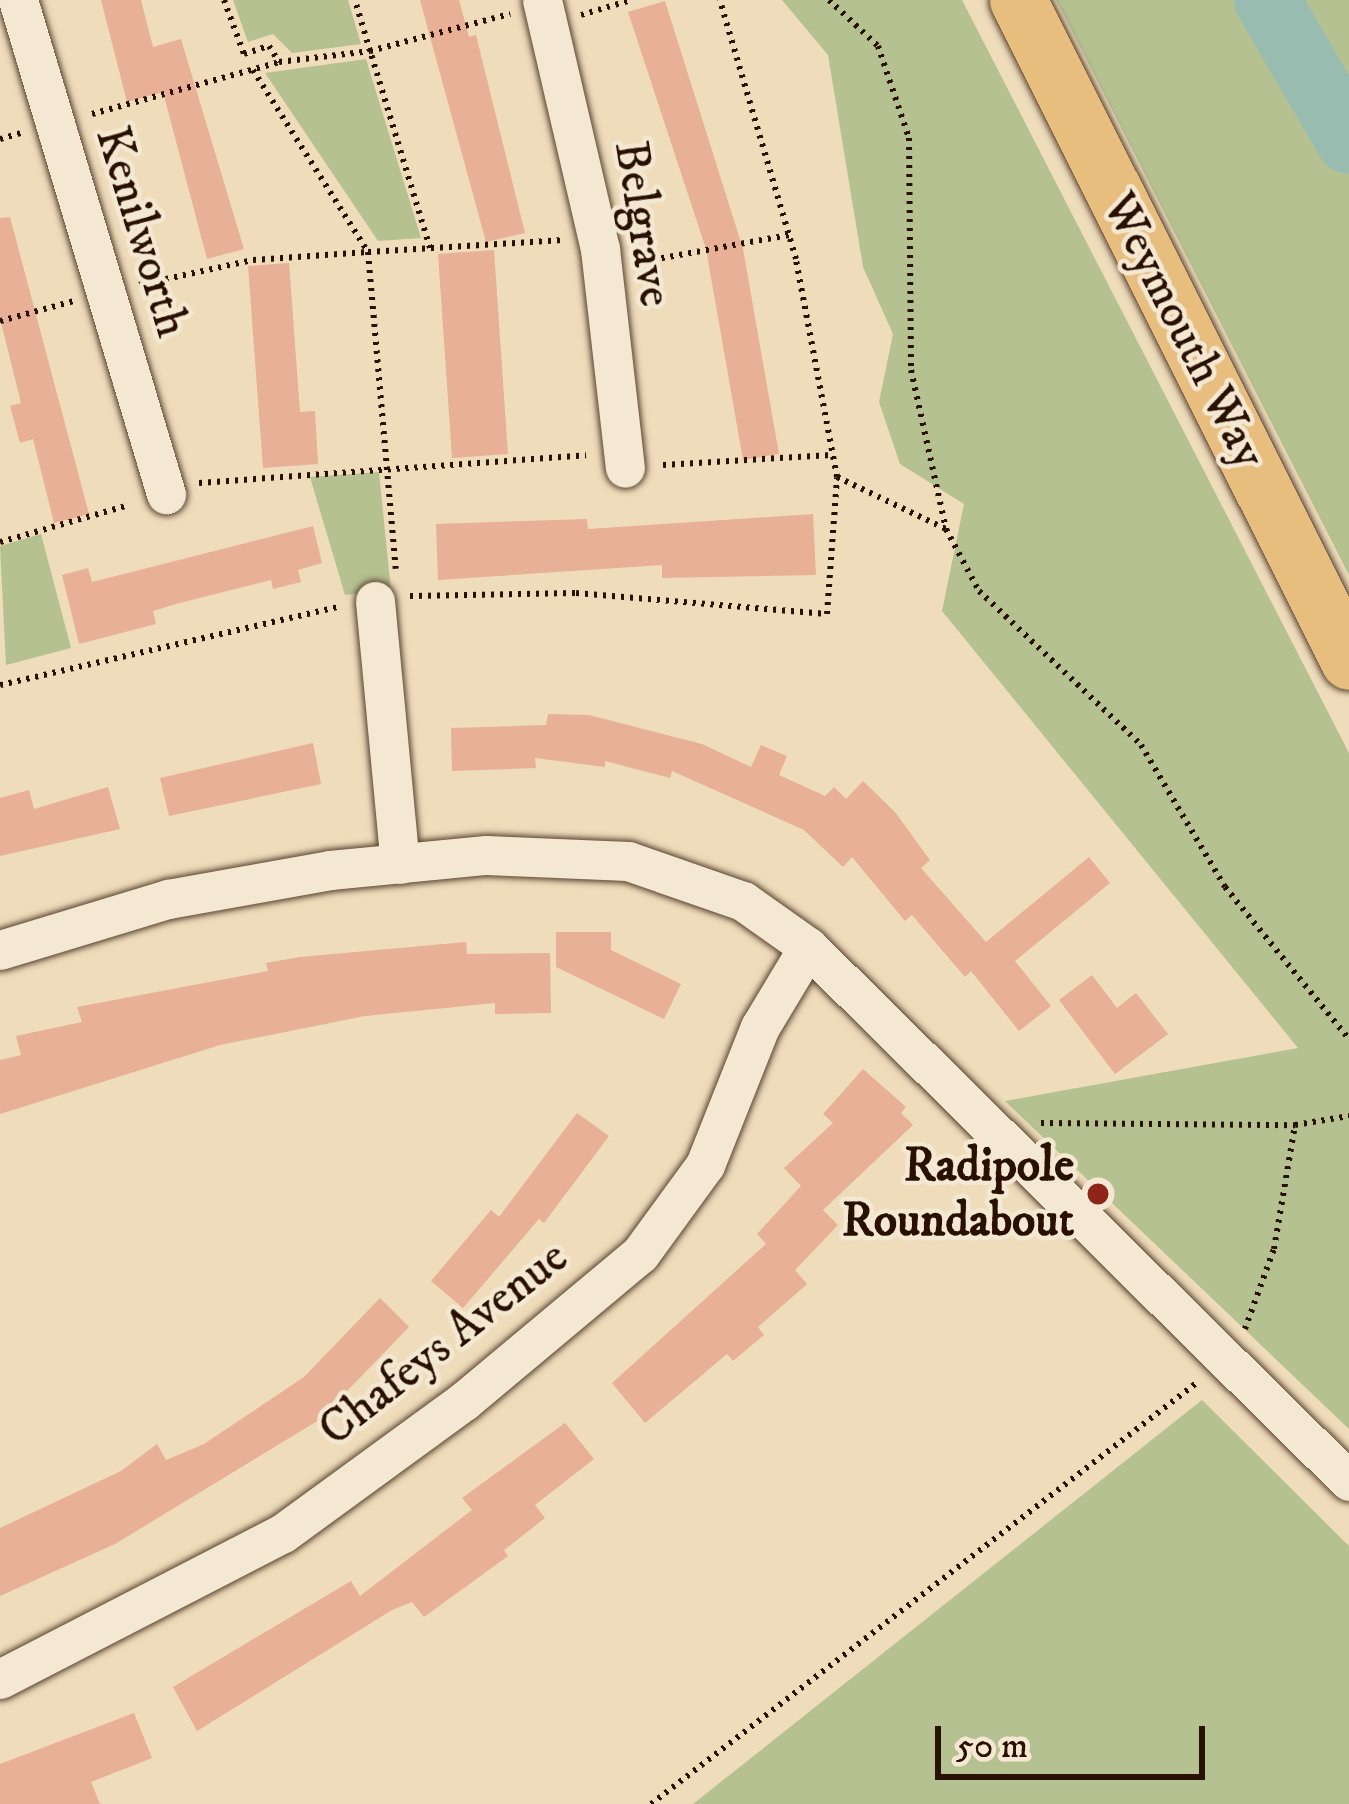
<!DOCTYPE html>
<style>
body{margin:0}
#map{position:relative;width:1349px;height:1804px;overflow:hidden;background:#eedcbb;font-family:"IM FELL DW Pica",serif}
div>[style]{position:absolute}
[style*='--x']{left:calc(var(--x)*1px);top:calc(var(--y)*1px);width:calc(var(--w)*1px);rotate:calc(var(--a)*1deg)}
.green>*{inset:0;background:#b6c192}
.river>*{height:66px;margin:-33px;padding:0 33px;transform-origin:33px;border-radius:33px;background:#99bcb1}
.building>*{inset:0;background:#e7b097}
.path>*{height:6px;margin-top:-3px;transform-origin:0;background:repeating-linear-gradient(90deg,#291101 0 3px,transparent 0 9px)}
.roads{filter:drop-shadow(0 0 3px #5a4430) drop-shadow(0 0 3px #5a4430)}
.minor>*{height:39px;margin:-19.5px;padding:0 19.5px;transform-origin:19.5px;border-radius:19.5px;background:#f4e8d3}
.highway>*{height:57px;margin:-28.5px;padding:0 28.5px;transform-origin:28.5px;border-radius:28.5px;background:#e7be7e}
.dots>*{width:33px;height:33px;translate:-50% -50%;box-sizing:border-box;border:6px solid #f4e8d3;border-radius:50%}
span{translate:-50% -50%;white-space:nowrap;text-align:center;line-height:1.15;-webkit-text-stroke:9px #f4e8d3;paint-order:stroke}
.street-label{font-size:48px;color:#291101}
.poi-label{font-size:48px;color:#291101;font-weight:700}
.right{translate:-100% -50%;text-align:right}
.scale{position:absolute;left:935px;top:1726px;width:270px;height:54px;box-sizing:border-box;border:6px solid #291101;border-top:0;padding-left:15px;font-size:36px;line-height:42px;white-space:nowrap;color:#291101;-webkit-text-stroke:9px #f4e8d3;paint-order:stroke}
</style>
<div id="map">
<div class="green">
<div style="clip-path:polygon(233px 0,348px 0,361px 44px,292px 53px,273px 34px,248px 42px)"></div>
<div style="clip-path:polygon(782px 0,962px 0,1349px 753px,1349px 1429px,1005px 1101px,1298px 1048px,942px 611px,964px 504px,900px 464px,879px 402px,893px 334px,863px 267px,828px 55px)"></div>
<div style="clip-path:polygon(1056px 0,1349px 0,1349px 575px)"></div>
<div style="clip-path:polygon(366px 59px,421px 238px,378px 241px,265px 73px)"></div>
<div style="clip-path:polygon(379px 472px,391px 591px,345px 595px,310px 477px)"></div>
<div style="clip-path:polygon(41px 534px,71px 648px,6px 665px,0 546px)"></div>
<div style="clip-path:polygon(1202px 1400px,1349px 1546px,1349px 1804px,693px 1804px)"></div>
</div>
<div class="river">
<div style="--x:1267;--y:0;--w:163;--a:59.8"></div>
</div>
<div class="building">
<div style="clip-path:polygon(101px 0,141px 0,153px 47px,181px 39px,244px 249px,207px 259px,163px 92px,127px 102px)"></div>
<div style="clip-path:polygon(420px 0,459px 0,469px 37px,476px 35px,525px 233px,486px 242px)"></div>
<div style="clip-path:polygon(665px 1px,743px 249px,779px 454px,743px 460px,706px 249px,628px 12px)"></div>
<div style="clip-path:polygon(10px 217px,89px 514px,54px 523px,33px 439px,20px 443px,10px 406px,21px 403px,0 318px,0 218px)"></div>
<div style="clip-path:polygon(494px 250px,508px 454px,452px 458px,438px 254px)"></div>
<div style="clip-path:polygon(289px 263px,300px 412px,315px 411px,318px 464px,263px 468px,248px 266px)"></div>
<div style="clip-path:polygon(813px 514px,816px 575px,662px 578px,662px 565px,438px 580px,436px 524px,587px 519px,588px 529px)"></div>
<div style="clip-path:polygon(313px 526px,322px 563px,298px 570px,301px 582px,273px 589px,271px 580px,176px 604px,153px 611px,156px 624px,79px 644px,62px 575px,88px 568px,92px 582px)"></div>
<div style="clip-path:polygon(548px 714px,589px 715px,702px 744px,751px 767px,761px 745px,787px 756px,779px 775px,825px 796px,834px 787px,846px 799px,863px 781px,895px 812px,930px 860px,921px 868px,986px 942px,1089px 857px,1110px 883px,1015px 961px,1051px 1006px,1019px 1031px,971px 971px,965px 977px,912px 915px,905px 921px,852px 857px,843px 867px,804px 830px,672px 771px,670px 778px,605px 761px,605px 767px,535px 758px,536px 768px,452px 771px,451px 728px,546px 725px)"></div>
<div style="clip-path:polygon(313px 743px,321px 784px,169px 816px,160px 778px)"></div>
<div style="clip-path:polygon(108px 787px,120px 829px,0 856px,0 798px,29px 790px,34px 809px)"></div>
<div style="clip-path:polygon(556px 932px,611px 932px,611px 950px,681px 984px,664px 1019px,556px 967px)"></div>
<div style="clip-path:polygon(466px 942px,467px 954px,550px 953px,551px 1013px,495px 1014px,495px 1003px,365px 1016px,220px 1045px,0 1114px,0 1060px,21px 1055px,16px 1036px,82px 1022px,77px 1007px,268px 971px,266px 963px,300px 957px)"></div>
<div style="clip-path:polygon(1092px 975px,1117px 1008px,1136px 993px,1168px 1034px,1115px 1074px,1059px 1000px)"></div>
<div style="clip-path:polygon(863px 1069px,906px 1107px,901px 1113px,913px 1125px,823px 1210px,838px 1225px,795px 1270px,807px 1284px,758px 1327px,764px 1335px,733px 1361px,727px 1354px,645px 1423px,612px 1383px,766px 1244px,757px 1234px,801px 1186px,784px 1168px,833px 1123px,823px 1114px)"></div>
<div style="clip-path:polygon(577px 1113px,609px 1136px,544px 1223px,539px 1219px,463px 1308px,431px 1281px,491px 1210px,499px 1217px)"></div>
<div style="clip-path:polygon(380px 1298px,409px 1327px,319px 1420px,115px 1544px,0 1596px,0 1528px,121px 1471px,157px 1444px,166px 1460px,204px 1444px,304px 1377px)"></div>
<div style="clip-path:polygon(565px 1423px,594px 1459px,535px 1505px,545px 1518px,504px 1550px,508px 1556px,424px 1617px,412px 1602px,392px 1610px,197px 1731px,173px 1687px,351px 1581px,360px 1596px,472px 1510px,462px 1498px)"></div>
<div style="clip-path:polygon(134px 1713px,152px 1758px,91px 1782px,100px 1804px,0 1804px,0 1764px)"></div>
</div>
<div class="path">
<div style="--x:224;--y:0;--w:58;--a:69.7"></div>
<div style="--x:244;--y:54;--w:26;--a:-18"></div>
<div style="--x:269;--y:46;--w:19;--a:58"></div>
<div style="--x:279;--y:62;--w:92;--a:-6.9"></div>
<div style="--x:370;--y:51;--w:53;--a:-106.4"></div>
<div style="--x:829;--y:0;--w:67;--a:43.2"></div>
<div style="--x:878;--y:46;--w:97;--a:71.4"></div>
<div style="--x:909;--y:138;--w:232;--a:89.5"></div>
<div style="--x:911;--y:370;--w:163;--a:77.6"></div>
<div style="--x:946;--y:529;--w:70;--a:62"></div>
<div style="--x:979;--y:591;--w:224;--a:43.5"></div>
<div style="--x:1141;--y:745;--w:165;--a:59.4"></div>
<div style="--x:1225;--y:887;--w:196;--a:50.8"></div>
<div style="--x:581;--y:15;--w:52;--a:-16.7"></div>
<div style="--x:253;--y:70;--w:215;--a:57.7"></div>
<div style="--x:368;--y:252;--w:195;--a:-3.5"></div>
<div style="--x:92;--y:114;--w:194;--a:-15.5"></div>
<div style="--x:0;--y:139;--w:22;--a:-16"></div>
<div style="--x:430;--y:248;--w:206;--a:-106.9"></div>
<div style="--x:370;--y:51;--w:145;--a:-14.8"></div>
<div style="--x:635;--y:263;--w:157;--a:-10.3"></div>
<div style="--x:139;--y:285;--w:117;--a:-12.4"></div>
<div style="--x:253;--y:260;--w:115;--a:-4"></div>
<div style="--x:368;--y:252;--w:318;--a:85"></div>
<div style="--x:0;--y:321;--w:77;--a:-15.1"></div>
<div style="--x:663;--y:465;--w:169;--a:-3.4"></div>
<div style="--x:837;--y:477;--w:121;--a:25.5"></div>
<div style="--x:199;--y:483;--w:388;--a:-4.1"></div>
<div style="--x:0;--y:542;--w:134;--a:-16"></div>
<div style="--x:410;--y:596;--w:166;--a:-1"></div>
<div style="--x:576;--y:593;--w:252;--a:4.8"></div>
<div style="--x:827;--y:614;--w:137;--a:-85.8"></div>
<div style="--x:837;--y:477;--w:222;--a:-100.7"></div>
<div style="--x:796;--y:259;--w:270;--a:-106.4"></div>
<div style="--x:0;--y:685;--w:347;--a:-13"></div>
<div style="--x:1041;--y:1123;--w:254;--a:0.5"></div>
<div style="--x:1245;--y:1329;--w:85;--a:-70.1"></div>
<div style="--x:1274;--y:1249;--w:126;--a:-80.4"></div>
<div style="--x:1295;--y:1125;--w:55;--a:-9.5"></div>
<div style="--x:651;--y:1804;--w:692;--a:-37.66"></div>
</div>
<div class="roads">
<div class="minor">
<div style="--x:18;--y:0;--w:516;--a:73.32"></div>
<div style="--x:542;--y:0;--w:256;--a:76.9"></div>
<div style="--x:600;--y:249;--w:220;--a:83.5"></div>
<div style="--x:375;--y:601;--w:264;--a:84.6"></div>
<div style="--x:0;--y:950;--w:176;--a:-16.9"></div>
<div style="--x:168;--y:899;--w:165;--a:-10.1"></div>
<div style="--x:330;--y:870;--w:157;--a:-5.5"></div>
<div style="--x:486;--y:855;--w:142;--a:2.4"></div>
<div style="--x:628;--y:861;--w:122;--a:19.2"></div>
<div style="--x:743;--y:901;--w:80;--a:35.3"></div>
<div style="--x:808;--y:947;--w:760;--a:44.63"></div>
<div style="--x:0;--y:1679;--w:318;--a:-27.3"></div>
<div style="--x:283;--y:1533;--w:224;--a:-36.1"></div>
<div style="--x:464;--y:1401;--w:229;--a:-39.9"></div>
<div style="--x:640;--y:1254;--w:110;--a:-53.9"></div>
<div style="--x:705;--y:1165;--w:149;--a:-68.3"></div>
<div style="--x:760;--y:1027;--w:93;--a:-59"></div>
</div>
<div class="highway">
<div style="--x:1018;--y:0;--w:739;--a:63.4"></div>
</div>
</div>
<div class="dots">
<div style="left:1098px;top:1194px;background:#8f2418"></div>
</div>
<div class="street-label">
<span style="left:642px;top:224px;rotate:81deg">Belgrave</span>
<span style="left:141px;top:232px;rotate:73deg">Kenilworth</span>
<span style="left:1183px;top:331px;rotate:63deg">Weymouth Way</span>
<span style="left:444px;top:1344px;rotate:-38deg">Chafeys Avenue</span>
</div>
<div class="poi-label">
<span class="right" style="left:1074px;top:1194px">Radipole<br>Roundabout</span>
</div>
<div class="scale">50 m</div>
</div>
